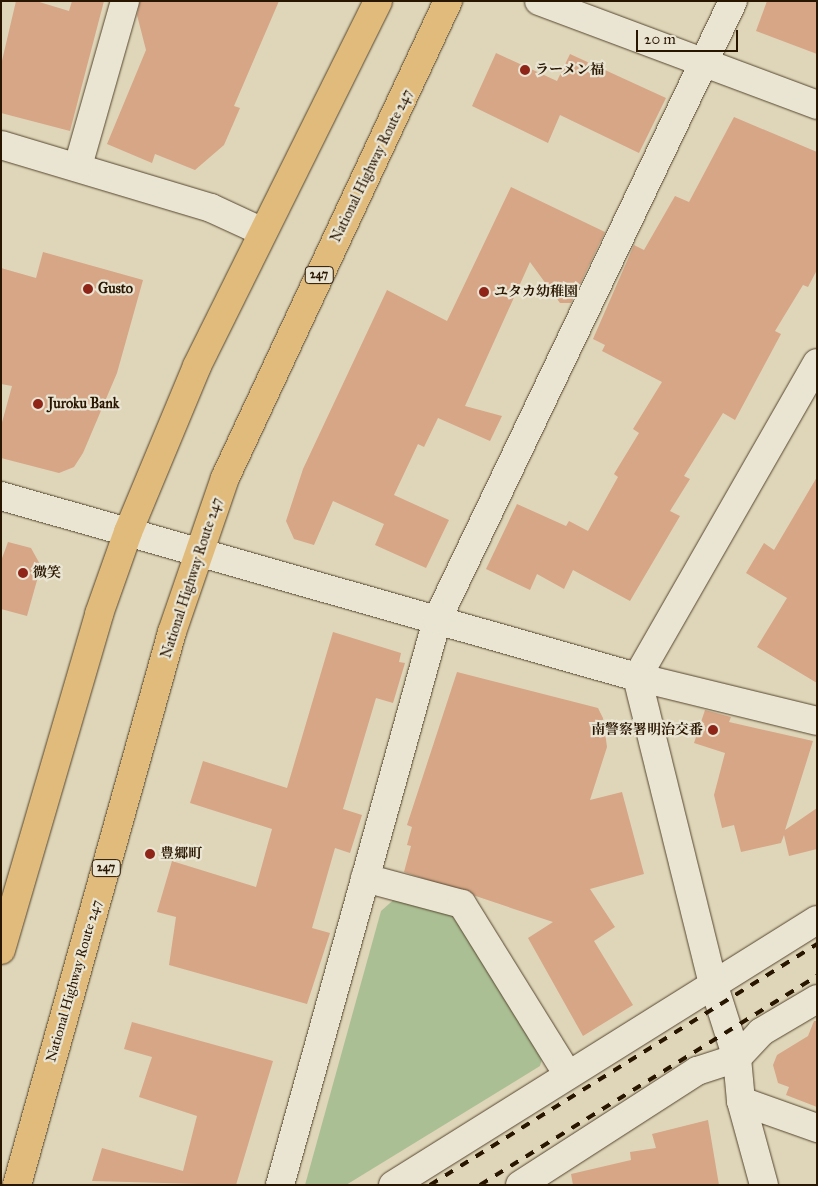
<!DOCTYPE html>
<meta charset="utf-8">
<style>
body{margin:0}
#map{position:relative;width:818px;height:1186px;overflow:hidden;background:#dfd6b9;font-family:"IM FELL Great Primer","Noto Serif JP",serif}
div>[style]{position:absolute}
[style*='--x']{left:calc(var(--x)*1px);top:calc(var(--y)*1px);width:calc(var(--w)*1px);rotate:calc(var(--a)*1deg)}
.green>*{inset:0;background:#abbf94}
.building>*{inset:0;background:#d6a686}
.roads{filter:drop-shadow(0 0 1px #56462e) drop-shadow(0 0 1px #56462e)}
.minor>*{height:28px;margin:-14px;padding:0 14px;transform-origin:14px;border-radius:14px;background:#eae4d2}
.highway>*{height:28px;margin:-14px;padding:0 14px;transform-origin:14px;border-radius:14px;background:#e0bb7c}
.rail>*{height:4px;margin-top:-2px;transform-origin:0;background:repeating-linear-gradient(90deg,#291600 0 9px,transparent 0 18px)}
.dots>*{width:14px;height:14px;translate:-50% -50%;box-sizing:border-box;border:2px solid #eae4d2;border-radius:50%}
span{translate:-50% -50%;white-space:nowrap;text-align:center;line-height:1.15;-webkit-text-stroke:4.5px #eae4d2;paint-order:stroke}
.shield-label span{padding:1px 4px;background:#eae4d2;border:1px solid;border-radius:4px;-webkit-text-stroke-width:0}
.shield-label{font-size:12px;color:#291600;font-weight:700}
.poi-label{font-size:14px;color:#291600;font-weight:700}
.left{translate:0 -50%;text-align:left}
.right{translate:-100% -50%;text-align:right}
.street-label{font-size:14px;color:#291600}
.frame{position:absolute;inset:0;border:2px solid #291600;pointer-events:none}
.scale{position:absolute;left:636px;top:30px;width:102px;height:22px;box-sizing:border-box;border:2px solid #291600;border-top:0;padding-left:6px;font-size:15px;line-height:18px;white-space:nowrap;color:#291600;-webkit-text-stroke:4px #eae4d2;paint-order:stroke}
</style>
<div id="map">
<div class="green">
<div style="clip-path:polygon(399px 895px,451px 914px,544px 1052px,540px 1066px,346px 1185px,305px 1185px,381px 911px)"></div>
</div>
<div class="building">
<div style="clip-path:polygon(16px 1px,36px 1px,69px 11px,72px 1px,104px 1px,70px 131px,1px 113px,1px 65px)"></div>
<div style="clip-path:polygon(140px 1px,279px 1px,234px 106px,240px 108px,224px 145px,195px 170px,155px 154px,152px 163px,107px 144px,146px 50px,137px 15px)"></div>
<div style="clip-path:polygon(767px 1px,817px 1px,817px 54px,756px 31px)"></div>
<div style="clip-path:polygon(496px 53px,557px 81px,570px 54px,666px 98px,639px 153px,560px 115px,548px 143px,472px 106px)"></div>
<div style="clip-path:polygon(734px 117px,817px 152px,817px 270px,808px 287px,803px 285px,775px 331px,781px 334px,735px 420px,723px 413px,684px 476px,690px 479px,670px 511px,680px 516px,630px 601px,573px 570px,564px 589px,537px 574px,530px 590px,486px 569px,517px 504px,566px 526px,569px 521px,588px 531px,618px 477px,614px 474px,639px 433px,633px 429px,662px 382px,602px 351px,605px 345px,593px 339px,634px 245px,644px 250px,675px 196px,689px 202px)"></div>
<div style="clip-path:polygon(511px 187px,605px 232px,571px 303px,560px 303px,530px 262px,465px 406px,502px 416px,490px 441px,438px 418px,424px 447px,418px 444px,394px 495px,449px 520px,426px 568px,375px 545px,384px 524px,333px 501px,314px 545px,294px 539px,286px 521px,303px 469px,387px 290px,447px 321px)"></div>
<div style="clip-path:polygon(43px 252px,143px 280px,117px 373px,83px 453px,74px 467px,59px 473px,1px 458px,1px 426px,12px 386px,1px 384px,1px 268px,36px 278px)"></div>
<div style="clip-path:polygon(817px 477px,817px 683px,757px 647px,787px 598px,746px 573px,764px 543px,774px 550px)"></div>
<div style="clip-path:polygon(8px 542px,31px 548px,41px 566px,27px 616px,1px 609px,1px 561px)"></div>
<div style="clip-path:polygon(333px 632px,401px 653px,399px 662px,405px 663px,393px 703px,376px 698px,343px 809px,362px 815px,350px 853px,335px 848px,312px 928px,330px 933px,307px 1004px,169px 965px,176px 917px,157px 912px,172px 861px,256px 887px,272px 829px,190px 803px,203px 761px,287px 788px)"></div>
<div style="clip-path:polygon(457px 672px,598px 708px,603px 718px,607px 747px,590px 800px,622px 792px,644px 874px,590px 889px,615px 927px,594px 941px,633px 1005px,583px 1036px,528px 938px,553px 922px,404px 872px,411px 846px,407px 845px,412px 827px,407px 825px)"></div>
<div style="clip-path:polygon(705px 710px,731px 717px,729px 722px,813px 741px,785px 830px,817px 808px,817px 849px,789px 856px,784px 835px,781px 843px,741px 852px,734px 825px,722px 828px,714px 795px,725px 753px,694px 743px)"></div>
<div style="clip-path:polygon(814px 1021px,817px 1021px,817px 1107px,786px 1095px,789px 1087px,778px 1083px,773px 1065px,777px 1055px,808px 1036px)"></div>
<div style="clip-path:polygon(132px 1022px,273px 1061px,236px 1185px,92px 1181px,102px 1148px,183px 1171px,197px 1116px,139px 1097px,152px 1057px,124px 1049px)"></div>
<div style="clip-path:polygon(708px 1120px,719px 1185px,573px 1185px,571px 1174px,631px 1160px,630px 1152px,656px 1148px,652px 1134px)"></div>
</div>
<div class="roads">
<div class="minor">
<div style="--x:539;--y:1;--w:297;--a:20.5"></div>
<div style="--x:1;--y:145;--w:219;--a:16.7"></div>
<div style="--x:211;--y:208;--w:57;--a:24.8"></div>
<div style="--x:78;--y:166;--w:172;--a:-74.1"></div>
<div style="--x:817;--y:363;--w:362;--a:119.8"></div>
<div style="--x:637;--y:677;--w:185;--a:13.7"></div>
<div style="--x:1;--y:496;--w:661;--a:15.89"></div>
<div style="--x:637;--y:677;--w:315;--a:76.1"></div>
<div style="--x:713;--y:983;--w:79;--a:72.3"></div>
<div style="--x:737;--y:1058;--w:43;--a:84.7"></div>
<div style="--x:741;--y:1101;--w:87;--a:74.7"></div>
<div style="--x:365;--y:878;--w:100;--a:15"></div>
<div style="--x:462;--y:904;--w:201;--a:58.2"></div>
<div style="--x:741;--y:1101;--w:81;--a:19.6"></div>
<div style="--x:280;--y:1185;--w:586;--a:-74.47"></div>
<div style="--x:437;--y:620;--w:686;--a:-64.44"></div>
<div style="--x:393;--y:1185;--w:500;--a:-32.01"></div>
<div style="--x:520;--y:1185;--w:211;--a:-32.8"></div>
<div style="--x:697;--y:1071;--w:42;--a:-18"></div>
<div style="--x:737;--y:1058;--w:35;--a:-47"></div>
<div style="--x:761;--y:1032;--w:65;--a:-30.5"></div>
</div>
<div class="highway">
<div style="--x:1;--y:950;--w:350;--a:-73.7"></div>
<div style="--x:99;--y:614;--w:87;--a:-70.5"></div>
<div style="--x:128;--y:532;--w:180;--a:-67.4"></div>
<div style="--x:197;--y:366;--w:407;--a:-63.6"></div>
<div style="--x:17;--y:1185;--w:574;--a:-74.34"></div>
<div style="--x:172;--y:632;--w:163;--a:-71"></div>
<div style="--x:225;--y:478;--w:527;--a:-64.94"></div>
</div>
</div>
<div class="rail">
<div style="--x:430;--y:1185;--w:456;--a:-31.9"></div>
<div style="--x:480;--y:1185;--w:397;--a:-31.8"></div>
</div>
<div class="dots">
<div style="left:525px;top:70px;background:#8f2418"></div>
<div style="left:88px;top:289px;background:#8f2418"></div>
<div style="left:484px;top:292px;background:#8f2418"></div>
<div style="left:38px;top:404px;background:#8f2418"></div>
<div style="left:23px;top:573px;background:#8f2418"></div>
<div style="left:713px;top:730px;background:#8f2418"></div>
<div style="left:150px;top:854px;background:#8f2418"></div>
</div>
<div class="shield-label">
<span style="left:319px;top:275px">247</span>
<span style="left:106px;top:868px">247</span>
</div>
<div class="poi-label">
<span class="left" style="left:535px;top:70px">ラーメン福</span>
<span class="left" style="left:98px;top:289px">Gusto</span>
<span class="left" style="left:494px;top:292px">ユタカ幼稚園</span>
<span class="left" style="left:48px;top:404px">Juroku Bank</span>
<span class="left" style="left:33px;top:573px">微笑</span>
<span class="right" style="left:703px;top:730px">南警察署明治交番</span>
<span class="left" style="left:160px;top:854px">豊郷町</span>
</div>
<div class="street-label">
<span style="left:372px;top:166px;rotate:-64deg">National Highway Route 247</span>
<span style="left:192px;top:578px;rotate:-72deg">National Highway Route 247</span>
<span style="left:74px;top:981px;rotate:-74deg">National Highway Route 247</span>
</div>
<div class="frame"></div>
<div class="scale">20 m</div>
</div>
